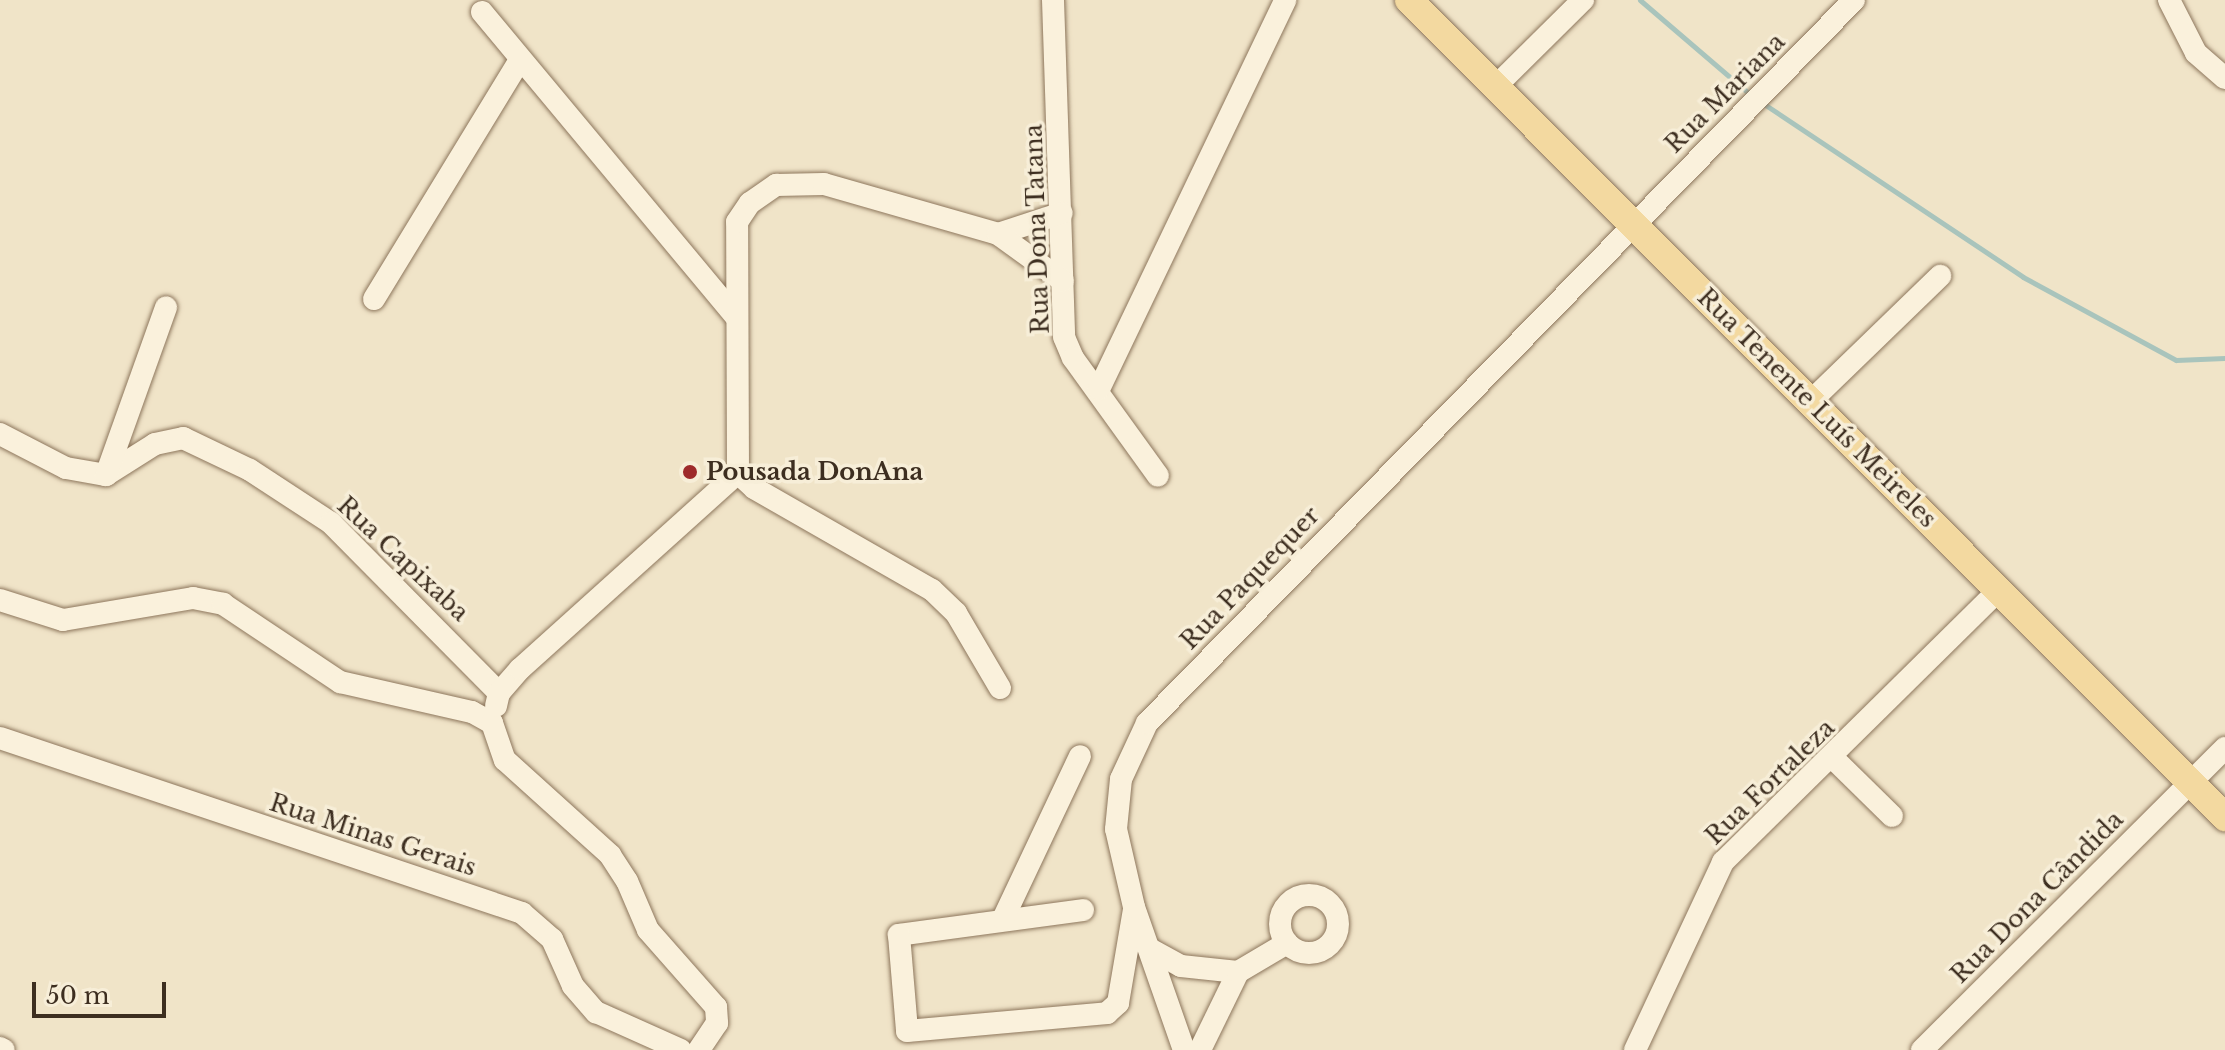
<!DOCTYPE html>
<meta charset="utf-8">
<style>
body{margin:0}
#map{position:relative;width:2225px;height:1050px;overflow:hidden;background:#f0e4c8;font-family:"Libre Baskerville",serif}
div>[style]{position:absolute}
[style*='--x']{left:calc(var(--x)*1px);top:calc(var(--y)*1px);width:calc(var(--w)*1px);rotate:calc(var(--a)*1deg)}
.stream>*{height:5px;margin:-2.5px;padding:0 2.5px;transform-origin:2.5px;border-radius:2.5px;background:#a9c4bc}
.roads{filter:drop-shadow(0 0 2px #8d765c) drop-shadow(0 0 2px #8d765c)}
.minor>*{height:22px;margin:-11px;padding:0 11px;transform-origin:11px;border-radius:11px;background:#faf1dc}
.minor>.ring{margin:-11px;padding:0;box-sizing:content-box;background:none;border:22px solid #faf1dc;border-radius:50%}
.major>*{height:28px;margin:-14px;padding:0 14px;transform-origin:14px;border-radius:14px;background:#f3d9a0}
.dots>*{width:22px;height:22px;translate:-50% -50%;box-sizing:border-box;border:4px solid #f7eed8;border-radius:50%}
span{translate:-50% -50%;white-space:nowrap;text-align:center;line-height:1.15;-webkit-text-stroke:7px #f7eed8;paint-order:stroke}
.street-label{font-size:24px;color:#3d2e20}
.poi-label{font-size:24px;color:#3d2e20;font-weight:700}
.left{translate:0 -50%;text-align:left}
.scale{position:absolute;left:32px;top:982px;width:134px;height:36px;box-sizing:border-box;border:4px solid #3d2e20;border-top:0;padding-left:10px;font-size:24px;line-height:28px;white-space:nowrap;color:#3d2e20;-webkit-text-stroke:6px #f7eed8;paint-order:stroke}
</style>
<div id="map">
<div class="stream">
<div style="--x:1640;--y:0;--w:148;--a:40.6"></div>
<div style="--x:1764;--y:104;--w:311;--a:33.7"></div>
<div style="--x:2023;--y:277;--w:174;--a:28.5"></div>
<div style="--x:2176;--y:360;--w:49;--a:-2.3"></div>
</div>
<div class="roads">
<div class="minor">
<div style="--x:1053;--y:0;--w:337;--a:88.1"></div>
<div style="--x:1064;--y:337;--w:23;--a:67"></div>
<div style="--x:1073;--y:358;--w:145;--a:54.2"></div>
<div style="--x:2169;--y:0;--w:59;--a:63"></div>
<div style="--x:2196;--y:53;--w:38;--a:41"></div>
<div style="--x:482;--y:12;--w:396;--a:50.2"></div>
<div style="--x:1495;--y:87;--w:124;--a:-44.7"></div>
<div style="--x:998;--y:234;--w:67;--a:-18.2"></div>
<div style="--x:374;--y:299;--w:280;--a:-58.6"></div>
<div style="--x:1099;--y:389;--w:431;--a:-64.4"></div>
<div style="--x:1811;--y:401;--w:180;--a:-44.1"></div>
<div style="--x:0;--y:434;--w:74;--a:27.3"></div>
<div style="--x:66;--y:468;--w:41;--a:9.9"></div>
<div style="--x:106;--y:475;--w:58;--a:-32.3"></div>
<div style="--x:155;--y:444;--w:29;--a:-12"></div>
<div style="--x:183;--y:438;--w:74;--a:25.5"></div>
<div style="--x:250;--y:470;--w:97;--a:33.2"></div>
<div style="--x:331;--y:523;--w:239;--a:45.3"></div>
<div style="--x:106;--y:475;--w:178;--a:-70.3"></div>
<div style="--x:0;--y:600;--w:66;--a:17.6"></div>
<div style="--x:63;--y:620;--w:132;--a:-9.6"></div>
<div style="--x:193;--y:598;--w:31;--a:11"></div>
<div style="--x:223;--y:604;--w:141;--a:33.7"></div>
<div style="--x:340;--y:682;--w:135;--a:12.8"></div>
<div style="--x:472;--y:712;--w:23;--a:29"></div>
<div style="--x:492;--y:723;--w:39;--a:71"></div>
<div style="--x:505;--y:760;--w:142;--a:42.1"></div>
<div style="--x:610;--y:855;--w:31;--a:57"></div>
<div style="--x:627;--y:881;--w:53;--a:66.8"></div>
<div style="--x:648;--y:930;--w:103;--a:48.6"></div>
<div style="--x:716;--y:1007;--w:16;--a:86"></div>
<div style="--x:717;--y:1023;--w:32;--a:124"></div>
<div style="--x:1000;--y:688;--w:87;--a:-120.4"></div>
<div style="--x:956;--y:613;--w:33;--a:-136"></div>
<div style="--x:932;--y:590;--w:205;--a:-150.2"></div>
<div style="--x:754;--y:488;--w:22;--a:-137"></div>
<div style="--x:738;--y:473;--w:251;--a:-90.2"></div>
<div style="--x:737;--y:222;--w:23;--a:-56"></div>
<div style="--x:750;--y:203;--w:32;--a:-35"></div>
<div style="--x:776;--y:185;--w:48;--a:-1.2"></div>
<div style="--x:824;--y:184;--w:181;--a:16"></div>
<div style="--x:998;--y:234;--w:80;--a:35.9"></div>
<div style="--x:496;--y:706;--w:13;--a:-77"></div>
<div style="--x:499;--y:693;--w:32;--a:-49"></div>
<div style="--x:520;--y:669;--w:293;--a:-42"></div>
<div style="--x:0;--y:738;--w:551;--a:18.53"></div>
<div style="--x:522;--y:913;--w:40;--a:41"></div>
<div style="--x:552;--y:939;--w:51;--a:65.9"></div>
<div style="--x:573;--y:986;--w:35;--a:49"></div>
<div style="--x:596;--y:1012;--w:93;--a:24.1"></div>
<div style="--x:1832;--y:757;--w:84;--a:44.5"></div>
<div class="ring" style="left:1280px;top:895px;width:36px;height:36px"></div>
<div style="--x:1083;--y:910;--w:186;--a:172.3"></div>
<div style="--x:899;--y:935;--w:96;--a:85.2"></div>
<div style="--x:907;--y:1031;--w:201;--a:-5.1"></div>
<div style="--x:1107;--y:1013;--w:15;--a:-42"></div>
<div style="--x:1118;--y:1003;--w:95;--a:-80.3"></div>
<div style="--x:1003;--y:919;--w:180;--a:-64.7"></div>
<div style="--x:1150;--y:949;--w:35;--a:29"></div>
<div style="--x:1181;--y:966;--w:57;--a:6"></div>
<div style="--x:0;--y:1048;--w:4;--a:27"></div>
<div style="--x:1184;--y:1050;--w:151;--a:-109.3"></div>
<div style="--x:1134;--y:907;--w:80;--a:-103"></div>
<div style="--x:1116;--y:829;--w:50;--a:-84.3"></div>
<div style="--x:1121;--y:779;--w:62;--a:-65.1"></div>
<div style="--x:1147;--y:723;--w:1011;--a:-45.64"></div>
<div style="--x:1200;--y:1050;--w:87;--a:-64"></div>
<div style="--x:1238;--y:972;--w:57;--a:-30.6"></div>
<div style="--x:1635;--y:1050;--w:208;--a:-64.9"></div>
<div style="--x:1723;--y:862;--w:388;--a:-44.6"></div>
<div style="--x:1922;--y:1050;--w:428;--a:-44.9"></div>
</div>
<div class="major">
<div style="--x:1409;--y:0;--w:1155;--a:45.04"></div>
</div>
</div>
<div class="dots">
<div style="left:690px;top:472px;background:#9e2a2b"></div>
</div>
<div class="street-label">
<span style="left:1725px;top:93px;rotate:-45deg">Rua Mariana</span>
<span style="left:1037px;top:229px;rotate:-92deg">Rua Dona Tatana</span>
<span style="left:1817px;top:408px;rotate:45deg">Rua Tenente Luís Meireles</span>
<span style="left:403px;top:559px;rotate:43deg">Rua Capixaba</span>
<span style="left:1250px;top:578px;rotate:-46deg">Rua Paquequer</span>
<span style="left:1770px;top:782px;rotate:-44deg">Rua Fortaleza</span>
<span style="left:373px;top:835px;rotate:18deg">Rua Minas Gerais</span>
<span style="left:2037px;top:897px;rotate:-45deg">Rua Dona Cândida</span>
</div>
<div class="poi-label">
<span class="left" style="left:706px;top:472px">Pousada DonAna</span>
</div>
<div class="scale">50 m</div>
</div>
